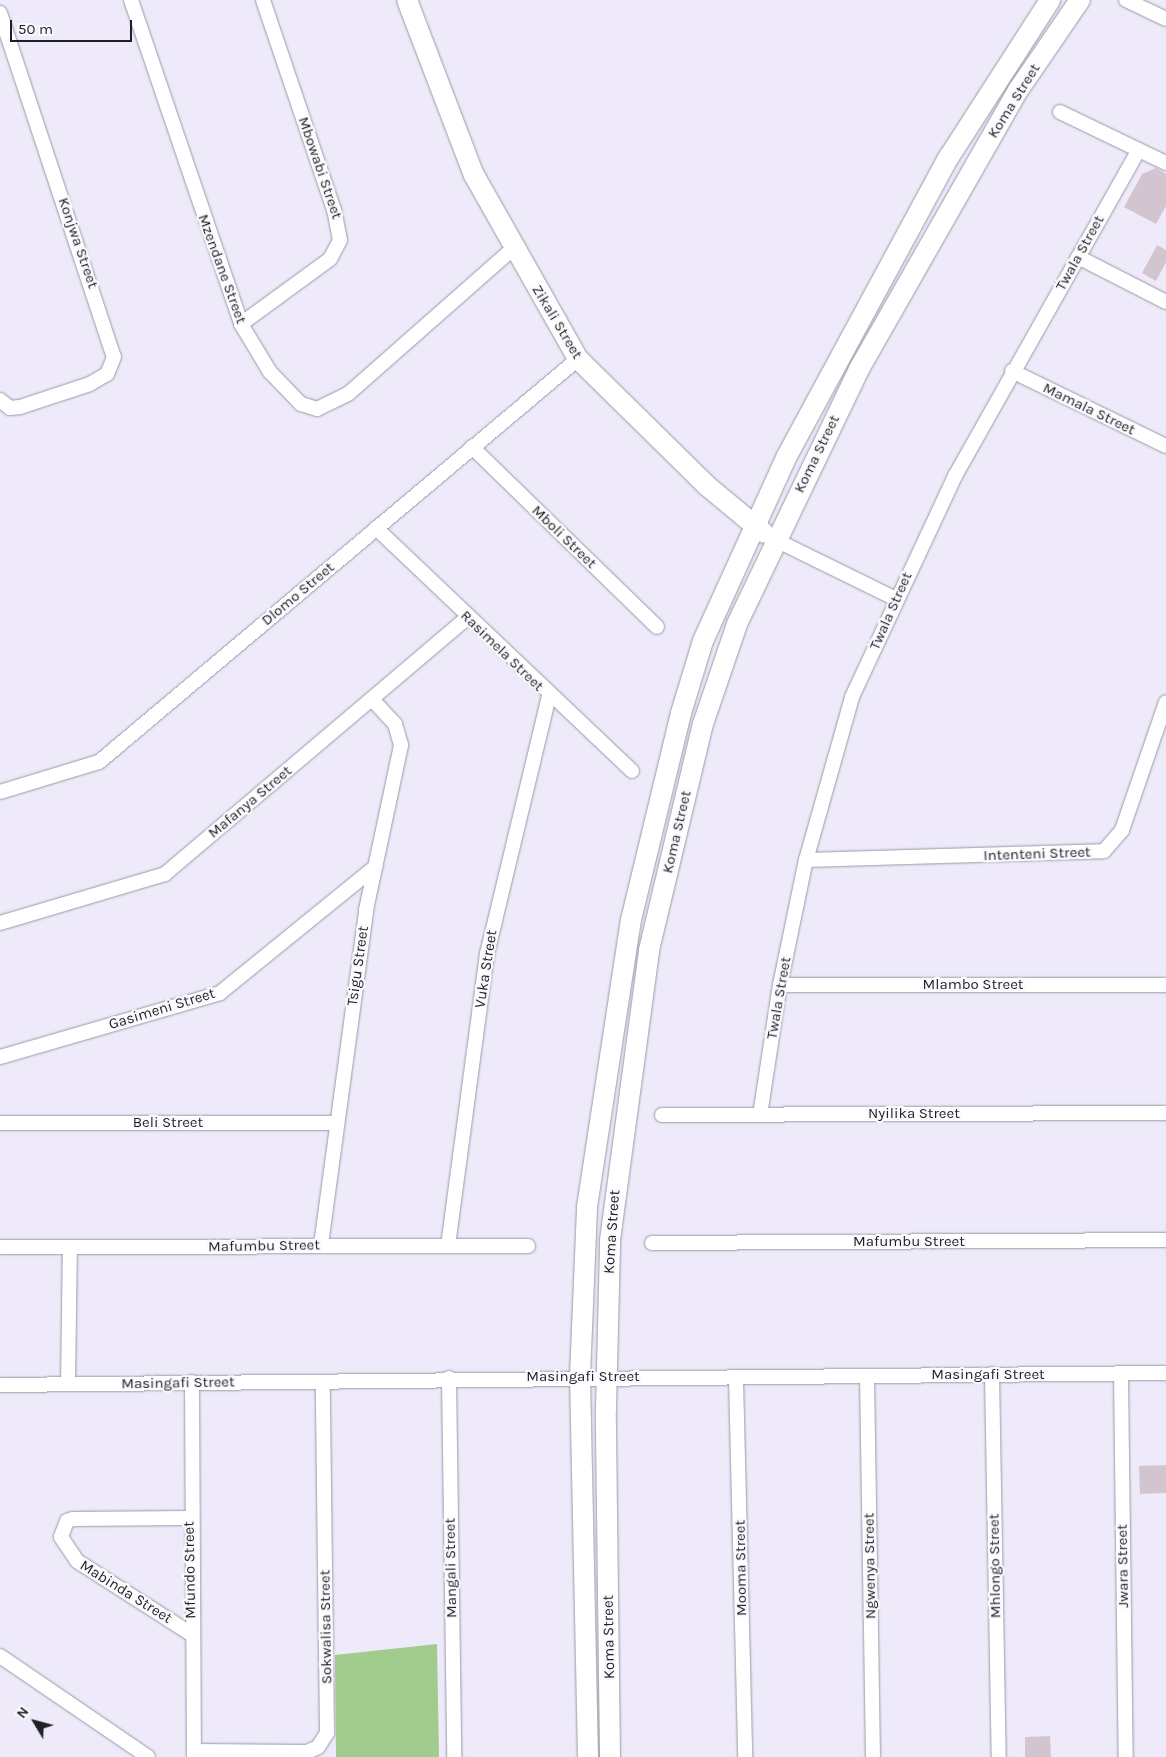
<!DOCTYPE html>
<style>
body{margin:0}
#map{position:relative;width:1166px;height:1757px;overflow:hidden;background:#eeeafa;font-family:Karla,sans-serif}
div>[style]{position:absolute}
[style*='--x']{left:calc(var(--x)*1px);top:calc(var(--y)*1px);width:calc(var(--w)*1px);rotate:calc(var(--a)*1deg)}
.green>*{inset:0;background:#a1cc8d}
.building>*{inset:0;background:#d3c5d0}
.roads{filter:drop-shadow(0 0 1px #9b98a6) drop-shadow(0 0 1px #9b98a6)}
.street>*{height:14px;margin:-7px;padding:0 7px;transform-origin:7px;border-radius:7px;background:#fff}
.secondary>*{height:20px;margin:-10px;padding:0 10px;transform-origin:10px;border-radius:10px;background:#fff}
span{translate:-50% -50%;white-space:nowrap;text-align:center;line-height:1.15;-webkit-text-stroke:4.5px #faf9fd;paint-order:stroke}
.street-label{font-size:15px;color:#211f25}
.north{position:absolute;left:10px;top:1697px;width:50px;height:50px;-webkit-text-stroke:4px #faf9fd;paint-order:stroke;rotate:307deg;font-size:14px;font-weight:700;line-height:20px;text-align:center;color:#211f25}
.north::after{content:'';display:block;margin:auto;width:18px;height:22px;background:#211f25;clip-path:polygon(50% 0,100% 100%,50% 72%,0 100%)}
.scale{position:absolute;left:10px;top:20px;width:122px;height:22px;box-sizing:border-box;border:2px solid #211f25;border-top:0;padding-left:6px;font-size:15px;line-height:18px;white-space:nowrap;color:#211f25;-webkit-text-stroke:4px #faf9fd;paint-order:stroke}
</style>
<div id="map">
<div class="green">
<div style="clip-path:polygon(437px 1644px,439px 1757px,336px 1757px,335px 1655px)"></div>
</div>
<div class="building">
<div style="clip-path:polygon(1156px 168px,1166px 174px,1166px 206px,1156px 224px,1124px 207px,1142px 174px)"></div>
<div style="clip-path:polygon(1157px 245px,1166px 250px,1166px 262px,1156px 281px,1142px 273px)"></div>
<div style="clip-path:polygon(1166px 1465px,1166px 1493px,1140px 1494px,1139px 1466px)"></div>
<div style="clip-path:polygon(1050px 1736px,1051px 1757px,1025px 1757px,1025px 1737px)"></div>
</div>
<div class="roads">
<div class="street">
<div style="--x:131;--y:0;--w:342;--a:71.2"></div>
<div style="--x:241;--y:324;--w:56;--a:58.9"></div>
<div style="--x:270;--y:372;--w:45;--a:45.9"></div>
<div style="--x:301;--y:404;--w:17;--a:17"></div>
<div style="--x:317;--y:409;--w:34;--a:-26"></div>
<div style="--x:348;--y:394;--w:222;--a:-41.4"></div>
<div style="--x:1126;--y:0;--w:44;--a:25.4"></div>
<div style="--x:0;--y:13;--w:362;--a:71.7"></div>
<div style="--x:114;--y:357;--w:18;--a:112"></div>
<div style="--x:107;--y:374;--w:20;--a:150"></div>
<div style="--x:90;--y:384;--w:74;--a:161.8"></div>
<div style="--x:20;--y:407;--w:10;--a:174"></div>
<div style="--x:10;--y:408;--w:13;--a:-141"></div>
<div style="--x:1060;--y:112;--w:118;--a:25.7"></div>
<div style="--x:1078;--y:257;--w:99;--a:27.1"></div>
<div style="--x:241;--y:324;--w:110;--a:-36.1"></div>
<div style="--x:330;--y:259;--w:21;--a:-62"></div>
<div style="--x:340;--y:240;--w:31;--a:-101"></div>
<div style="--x:334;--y:210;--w:222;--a:-108.7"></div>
<div style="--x:1012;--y:371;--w:171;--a:26"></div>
<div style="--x:472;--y:447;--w:258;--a:44.2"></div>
<div style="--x:376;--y:528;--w:353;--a:43.5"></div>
<div style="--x:776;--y:540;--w:134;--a:26.2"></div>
<div style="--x:0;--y:792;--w:103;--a:-16.9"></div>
<div style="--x:99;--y:762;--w:626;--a:-40.08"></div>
<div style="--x:806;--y:860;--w:298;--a:-1.7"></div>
<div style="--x:1104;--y:851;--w:28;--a:-49"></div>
<div style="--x:1122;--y:830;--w:135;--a:-71"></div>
<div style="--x:0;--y:923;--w:172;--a:-16.5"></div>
<div style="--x:165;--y:874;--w:396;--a:-40.3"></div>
<div style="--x:780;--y:985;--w:386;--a:0"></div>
<div style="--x:0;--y:1057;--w:229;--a:-16.2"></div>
<div style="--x:220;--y:993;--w:200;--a:-39.1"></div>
<div style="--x:662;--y:1115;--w:504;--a:-0.23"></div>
<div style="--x:760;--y:1115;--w:132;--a:-81.3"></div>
<div style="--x:780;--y:985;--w:128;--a:-78.3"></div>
<div style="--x:806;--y:860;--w:169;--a:-74.2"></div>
<div style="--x:852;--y:697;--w:244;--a:-65"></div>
<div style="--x:955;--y:476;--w:374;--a:-60.6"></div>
<div style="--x:0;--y:1123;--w:336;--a:0"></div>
<div style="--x:652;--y:1243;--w:514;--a:-0.33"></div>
<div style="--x:321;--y:1245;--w:338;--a:-82.3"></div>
<div style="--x:366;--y:910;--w:169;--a:-78"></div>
<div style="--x:401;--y:745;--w:22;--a:-106"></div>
<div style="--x:395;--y:724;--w:34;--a:-133"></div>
<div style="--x:448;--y:1246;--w:295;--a:-82.4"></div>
<div style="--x:487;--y:954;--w:265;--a:-76.5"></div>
<div style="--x:0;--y:1247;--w:528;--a:-0.11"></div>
<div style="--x:992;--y:1374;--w:383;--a:89"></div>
<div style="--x:1121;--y:1375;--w:382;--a:89.3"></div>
<div style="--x:867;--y:1376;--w:381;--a:89.1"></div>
<div style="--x:449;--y:1378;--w:379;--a:89.2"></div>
<div style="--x:736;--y:1379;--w:378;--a:88.6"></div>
<div style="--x:192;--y:1382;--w:375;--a:89.7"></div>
<div style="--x:68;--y:1384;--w:136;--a:-89.2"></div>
<div style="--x:0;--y:1385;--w:1166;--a:-0.59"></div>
<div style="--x:190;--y:1518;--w:117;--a:179.5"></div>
<div style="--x:73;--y:1519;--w:6;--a:162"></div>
<div style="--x:67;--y:1521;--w:17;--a:111"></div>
<div style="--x:61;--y:1537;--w:29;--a:56"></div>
<div style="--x:77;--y:1561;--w:135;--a:32.6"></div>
<div style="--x:0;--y:1656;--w:179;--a:34.3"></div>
<div style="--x:197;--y:1751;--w:110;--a:0.5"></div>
<div style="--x:307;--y:1752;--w:12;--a:-24"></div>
<div style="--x:318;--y:1747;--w:17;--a:-57"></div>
<div style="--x:327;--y:1733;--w:350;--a:-90.7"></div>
</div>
<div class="secondary">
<div style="--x:407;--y:0;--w:187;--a:69.1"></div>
<div style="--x:474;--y:175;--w:211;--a:60.5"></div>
<div style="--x:578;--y:359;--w:180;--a:44.5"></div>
<div style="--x:706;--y:485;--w:75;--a:39.6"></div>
<div style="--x:588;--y:1757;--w:381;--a:-91.2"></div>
<div style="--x:580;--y:1376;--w:169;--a:-87.6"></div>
<div style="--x:587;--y:1207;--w:290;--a:-81.3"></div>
<div style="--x:631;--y:920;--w:213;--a:-76.4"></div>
<div style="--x:681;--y:713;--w:75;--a:-73"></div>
<div style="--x:703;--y:641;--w:203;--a:-65.6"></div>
<div style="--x:787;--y:456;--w:340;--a:-61.6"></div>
<div style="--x:949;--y:157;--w:187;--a:-57.2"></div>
<div style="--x:610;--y:1757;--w:348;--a:-90.7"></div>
<div style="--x:606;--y:1409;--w:169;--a:-88.6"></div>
<div style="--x:610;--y:1240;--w:293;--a:-82.3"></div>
<div style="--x:649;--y:950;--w:232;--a:-76.6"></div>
<div style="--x:703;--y:724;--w:106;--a:-71.2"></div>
<div style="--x:737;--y:624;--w:283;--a:-64.4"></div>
<div style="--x:859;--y:369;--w:322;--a:-60.3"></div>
<div style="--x:1019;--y:89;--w:108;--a:-55.6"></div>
</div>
</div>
<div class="street-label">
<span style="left:1014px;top:101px;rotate:-58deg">Koma Street</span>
<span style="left:320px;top:168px;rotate:71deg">Mbowabi Street</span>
<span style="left:78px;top:243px;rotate:71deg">Konjwa Street</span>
<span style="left:1080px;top:253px;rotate:-61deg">Twala Street</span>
<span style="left:222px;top:269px;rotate:70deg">Mzendane Street</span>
<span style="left:557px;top:322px;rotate:59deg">Zikali Street</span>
<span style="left:1089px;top:409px;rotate:26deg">Mamala Street</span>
<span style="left:817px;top:454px;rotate:-64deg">Koma Street</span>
<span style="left:564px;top:537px;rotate:44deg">Mboli Street</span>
<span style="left:298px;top:594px;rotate:-40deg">Dlomo Street</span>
<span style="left:891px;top:611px;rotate:-66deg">Twala Street</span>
<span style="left:502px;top:651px;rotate:44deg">Rasimela Street</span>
<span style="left:250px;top:802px;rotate:-40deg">Mafanya Street</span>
<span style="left:677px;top:832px;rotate:-77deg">Koma Street</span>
<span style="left:1037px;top:854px;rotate:-2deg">Intenteni Street</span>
<span style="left:358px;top:966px;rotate:-82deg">Tsigu Street</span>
<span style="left:486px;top:969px;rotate:-81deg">Vuka Street</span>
<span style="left:973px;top:985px">Mlambo Street</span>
<span style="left:779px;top:998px;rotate:-80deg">Twala Street</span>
<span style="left:162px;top:1009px;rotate:-17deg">Gasimeni Street</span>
<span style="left:914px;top:1114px">Nyilika Street</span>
<span style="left:168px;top:1123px">Beli Street</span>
<span style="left:612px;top:1232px;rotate:-86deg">Koma Street</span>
<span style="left:909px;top:1242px">Mafumbu Street</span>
<span style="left:264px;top:1246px;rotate:-1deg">Mafumbu Street</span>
<span style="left:988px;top:1375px">Masingafi Street</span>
<span style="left:583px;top:1377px">Masingafi Street</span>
<span style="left:178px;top:1383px;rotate:-1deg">Masingafi Street</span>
<span style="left:870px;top:1566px;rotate:-91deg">Ngwenya Street</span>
<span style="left:995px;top:1566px;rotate:-91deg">Mhlongo Street</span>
<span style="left:1123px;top:1566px;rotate:-91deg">Jwara Street</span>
<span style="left:451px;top:1568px;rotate:-91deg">Mangali Street</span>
<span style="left:741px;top:1568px;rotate:-91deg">Mooma Street</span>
<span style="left:190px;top:1570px;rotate:-91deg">Mfundo Street</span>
<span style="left:126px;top:1592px;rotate:32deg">Mabinda Street</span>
<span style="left:326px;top:1627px;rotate:-91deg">Sokwalisa Street</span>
<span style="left:609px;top:1637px;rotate:-91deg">Koma Street</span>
</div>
<div class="north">N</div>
<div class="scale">50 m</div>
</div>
